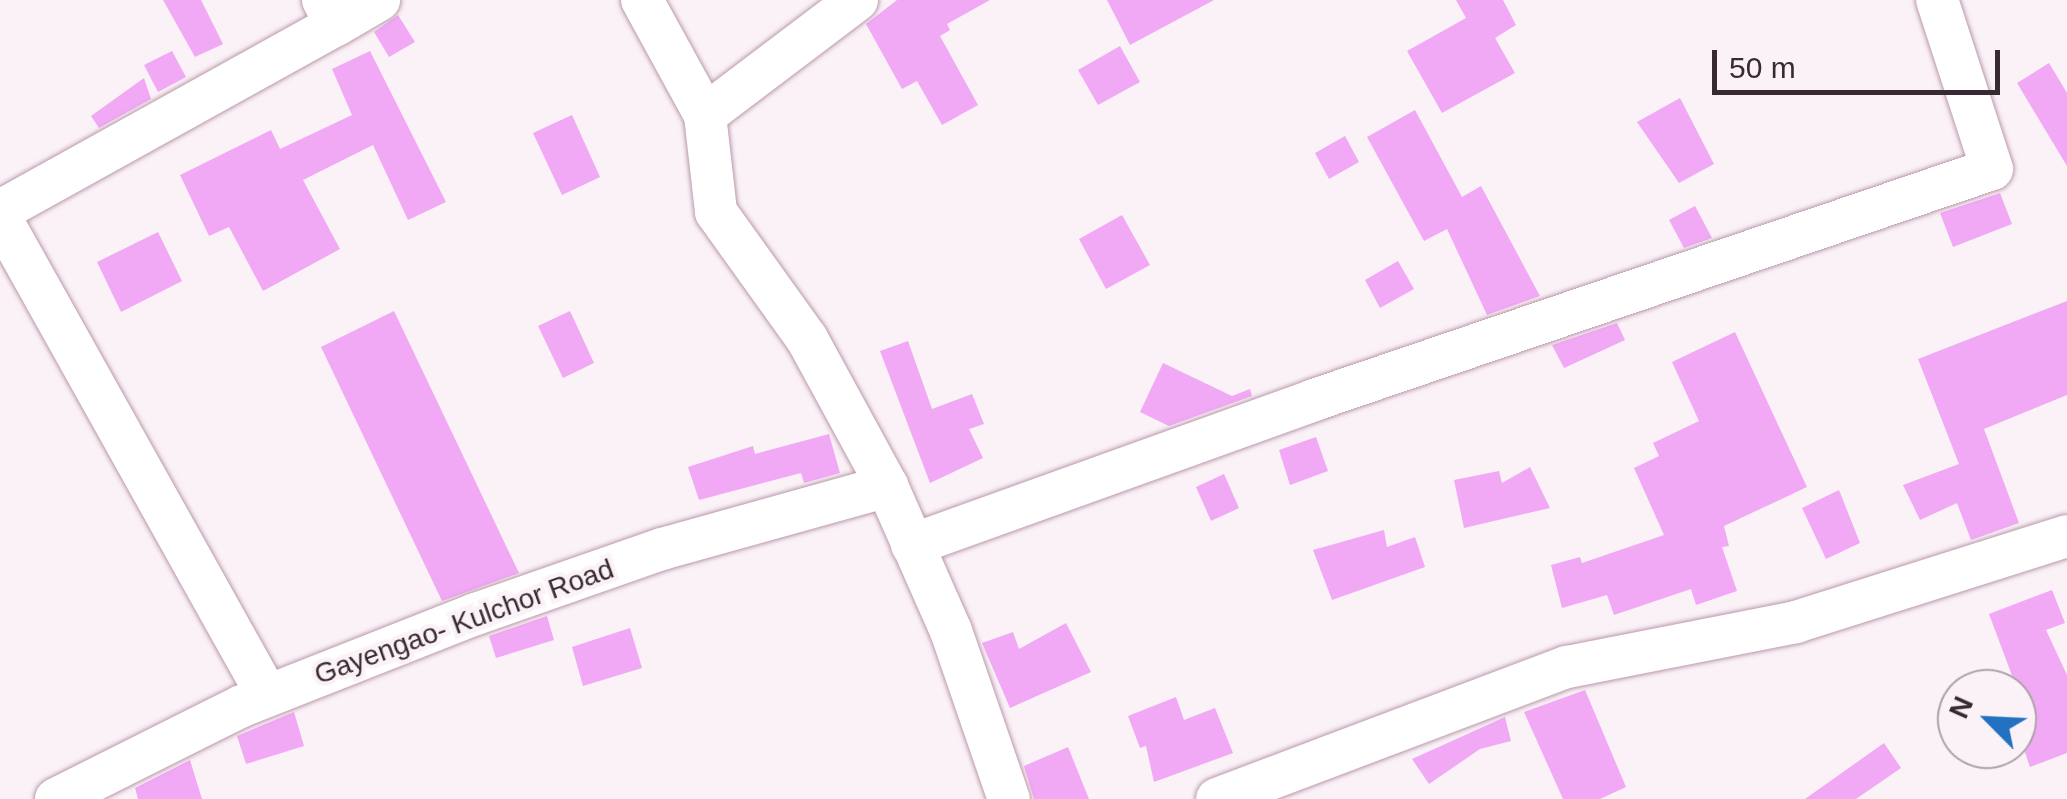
<!DOCTYPE html>
<style>
body{margin:0}
#map{position:relative;width:2067px;height:799px;overflow:hidden;background:#faf2f7;font-family:Arial,sans-serif}
div>[style]{position:absolute}
[style*='--x']{left:calc(var(--x)*1px);top:calc(var(--y)*1px);width:calc(var(--w)*1px);rotate:calc(var(--a)*1deg)}
.building>*{inset:0;background:#f1a8f5}
.roads{filter:drop-shadow(0 0 2px #bb98ac) drop-shadow(0 0 2px #bb98ac)}
.street>*{height:42px;margin:-21px;padding:0 21px;transform-origin:21px;border-radius:21px;background:#fff}
span{translate:-50% -50%;white-space:nowrap;text-align:center;line-height:1.15;-webkit-text-stroke:9px #faf2f7;paint-order:stroke}
.street-label{font-size:28px;color:#382a32}
.north{position:absolute;left:1937px;top:669px;width:100px;height:100px;box-sizing:border-box;background:#faf2f7;border:2px solid #aca2a8;border-radius:50%;rotate:294deg;font-size:28px;font-weight:700;line-height:40px;text-align:center;color:#382a32}
.north::after{content:'';display:block;margin:auto;width:35px;height:45px;background:#2372c1;clip-path:polygon(50% 0,100% 100%,50% 72%,0 100%)}
.scale{position:absolute;left:1712px;top:50px;width:288px;height:45px;box-sizing:border-box;border:5px solid #382a32;border-top:0;padding-left:12px;font-size:30px;line-height:35px;white-space:nowrap;color:#382a32;-webkit-text-stroke:8px #faf2f7;paint-order:stroke}
</style>
<div id="map">
<div class="building">
<div style="clip-path:polygon(163px 0,201px 0,223px 44px,195px 57px)"></div>
<div style="clip-path:polygon(897px 0,990px 0,947px 24px,950px 30px,940px 36px,978px 105px,942px 125px,917px 81px,902px 89px,866px 24px)"></div>
<div style="clip-path:polygon(1107px 0,1214px 0,1130px 45px)"></div>
<div style="clip-path:polygon(1456px 0,1503px 0,1516px 25px,1495px 38px,1515px 73px,1442px 113px,1407px 51px,1466px 18px)"></div>
<div style="clip-path:polygon(398px 15px,415px 42px,389px 57px,374px 32px)"></div>
<div style="clip-path:polygon(1120px 46px,1140px 82px,1098px 105px,1078px 70px)"></div>
<div style="clip-path:polygon(172px 51px,186px 77px,158px 92px,144px 65px)"></div>
<div style="clip-path:polygon(370px 51px,446px 202px,408px 220px,373px 145px,303px 180px,340px 249px,263px 291px,229px 227px,209px 236px,180px 175px,271px 130px,280px 149px,352px 115px,332px 69px)"></div>
<div style="clip-path:polygon(2049px 63px,2067px 93px,2067px 166px,2017px 83px)"></div>
<div style="clip-path:polygon(144px 78px,151px 99px,99px 128px,91px 116px)"></div>
<div style="clip-path:polygon(1680px 98px,1714px 164px,1679px 183px,1637px 122px)"></div>
<div style="clip-path:polygon(1415px 110px,1462px 197px,1481px 186px,1540px 296px,1487px 315px,1447px 229px,1424px 241px,1367px 137px)"></div>
<div style="clip-path:polygon(572px 115px,600px 177px,562px 195px,533px 133px)"></div>
<div style="clip-path:polygon(1345px 136px,1359px 162px,1329px 179px,1315px 153px)"></div>
<div style="clip-path:polygon(2000px 193px,2012px 224px,1953px 247px,1940px 213px)"></div>
<div style="clip-path:polygon(1695px 206px,1712px 238px,1684px 248px,1669px 220px)"></div>
<div style="clip-path:polygon(1122px 215px,1150px 265px,1106px 289px,1079px 239px)"></div>
<div style="clip-path:polygon(158px 232px,182px 281px,121px 312px,97px 262px)"></div>
<div style="clip-path:polygon(1398px 261px,1414px 289px,1380px 308px,1365px 280px)"></div>
<div style="clip-path:polygon(2067px 301px,2067px 395px,1984px 429px,2019px 523px,1971px 540px,1957px 503px,1920px 520px,1903px 485px,1959px 464px,1918px 359px)"></div>
<div style="clip-path:polygon(394px 311px,519px 573px,442px 601px,321px 347px)"></div>
<div style="clip-path:polygon(570px 311px,594px 363px,563px 378px,538px 326px)"></div>
<div style="clip-path:polygon(1617px 323px,1625px 340px,1564px 368px,1552px 345px)"></div>
<div style="clip-path:polygon(1735px 332px,1807px 487px,1724px 526px,1729px 546px,1722px 547px,1737px 591px,1696px 605px,1691px 589px,1614px 615px,1607px 595px,1562px 608px,1551px 565px,1580px 557px,1582px 563px,1664px 535px,1634px 468px,1659px 456px,1653px 443px,1699px 421px,1672px 362px)"></div>
<div style="clip-path:polygon(908px 341px,932px 409px,972px 394px,984px 424px,969px 429px,983px 458px,930px 483px,880px 351px)"></div>
<div style="clip-path:polygon(1163px 363px,1232px 396px,1250px 389px,1252px 396px,1169px 426px,1140px 412px)"></div>
<div style="clip-path:polygon(829px 434px,840px 473px,804px 483px,801px 473px,699px 500px,688px 467px,753px 446px,755px 454px)"></div>
<div style="clip-path:polygon(1316px 437px,1328px 471px,1290px 485px,1279px 450px)"></div>
<div style="clip-path:polygon(1530px 467px,1550px 508px,1464px 528px,1454px 480px,1499px 471px,1502px 483px)"></div>
<div style="clip-path:polygon(1224px 474px,1239px 508px,1211px 521px,1196px 487px)"></div>
<div style="clip-path:polygon(1839px 490px,1860px 543px,1826px 559px,1802px 508px)"></div>
<div style="clip-path:polygon(1384px 530px,1387px 547px,1415px 537px,1425px 567px,1332px 600px,1313px 550px)"></div>
<div style="clip-path:polygon(2052px 590px,2065px 623px,2046px 630px,2067px 675px,2067px 753px,2030px 767px,2017px 729px,2017px 689px,1989px 614px)"></div>
<div style="clip-path:polygon(547px 616px,554px 640px,496px 658px,489px 636px)"></div>
<div style="clip-path:polygon(1066px 623px,1091px 672px,1010px 708px,982px 643px,1013px 632px,1019px 649px)"></div>
<div style="clip-path:polygon(630px 628px,642px 668px,583px 686px,572px 647px)"></div>
<div style="clip-path:polygon(1585px 690px,1626px 787px,1600px 799px,1563px 799px,1524px 712px)"></div>
<div style="clip-path:polygon(1176px 697px,1184px 720px,1215px 708px,1233px 753px,1154px 782px,1146px 746px,1140px 748px,1128px 716px)"></div>
<div style="clip-path:polygon(294px 712px,304px 746px,246px 764px,237px 736px)"></div>
<div style="clip-path:polygon(1505px 717px,1511px 741px,1480px 749px,1429px 784px,1412px 759px)"></div>
<div style="clip-path:polygon(1884px 743px,1901px 768px,1856px 799px,1805px 799px)"></div>
<div style="clip-path:polygon(1068px 747px,1089px 799px,1034px 799px,1024px 766px)"></div>
<div style="clip-path:polygon(190px 760px,202px 799px,138px 799px,135px 788px)"></div>
</div>
<div class="roads">
<div class="street">
<div style="--x:323;--y:0;--w:28;--a:63"></div>
<div style="--x:336;--y:25;--w:50;--a:-30.2"></div>
<div style="--x:642;--y:0;--w:131;--a:61.3"></div>
<div style="--x:857;--y:0;--w:191;--a:142.9"></div>
<div style="--x:705;--y:115;--w:98;--a:83.5"></div>
<div style="--x:716;--y:212;--w:156;--a:54.4"></div>
<div style="--x:807;--y:339;--w:167;--a:61.4"></div>
<div style="--x:887;--y:486;--w:158;--a:66.2"></div>
<div style="--x:951;--y:631;--w:178;--a:71"></div>
<div style="--x:0;--y:211;--w:384;--a:-29"></div>
<div style="--x:0;--y:217;--w:548;--a:60.81"></div>
<div style="--x:912;--y:545;--w:427;--a:-19.8"></div>
<div style="--x:1314;--y:400;--w:716;--a:-18.81"></div>
<div style="--x:1992;--y:169;--w:178;--a:-108"></div>
<div style="--x:56;--y:799;--w:208;--a:-26.6"></div>
<div style="--x:242;--y:706;--w:251;--a:-21.5"></div>
<div style="--x:476;--y:614;--w:197;--a:-19.3"></div>
<div style="--x:662;--y:549;--w:234;--a:-15.6"></div>
<div style="--x:1217;--y:799;--w:374;--a:-20.7"></div>
<div style="--x:1567;--y:667;--w:233;--a:-11.1"></div>
<div style="--x:1796;--y:622;--w:284;--a:-17.6"></div>
</div>
</div>
<div class="street-label">
<span style="left:464px;top:622px;rotate:-20deg">Gayengao- Kulchor Road</span>
</div>
<div class="north">N</div>
<div class="scale">50 m</div>
</div>
